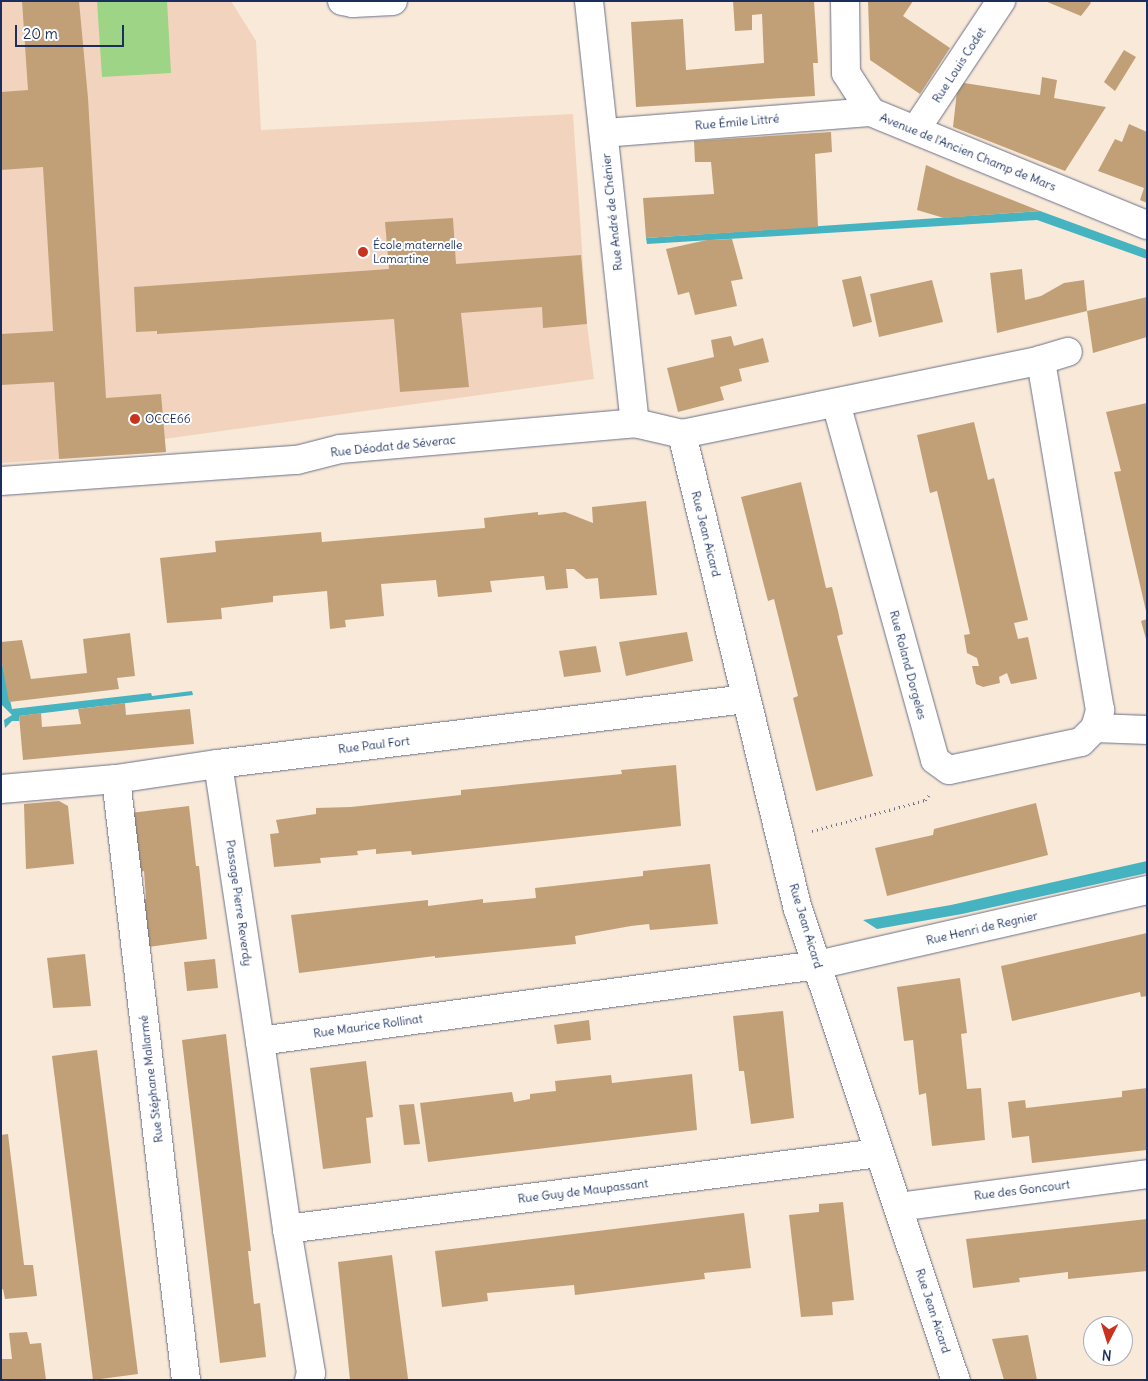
<!DOCTYPE html>
<meta charset="utf-8">
<style>
body{margin:0}
#map{position:relative;width:1148px;height:1381px;overflow:hidden;background:#f9e9d8;font-family:Delius,sans-serif}
div>[style]{position:absolute}
[style*='--x']{left:calc(var(--x)*1px);top:calc(var(--y)*1px);width:calc(var(--w)*1px);rotate:calc(var(--a)*1deg)}
.built>*{inset:0;background:#f2d4be}
.green>*{inset:0;background:#9dd486}
.water>*{inset:0;background:#46b3c1}
.building>*{inset:0;background:#c1a078}
.path>*{height:3px;margin-top:-1.5px;transform-origin:0;background:repeating-linear-gradient(90deg,#697089 0 1px,transparent 0 5px)}
.roads{filter:drop-shadow(0 0 1px #697089) drop-shadow(0 0 1px #697089)}
.street>*{height:28px;margin:-14px;padding:0 14px;transform-origin:14px;border-radius:14px;background:#fff}
.dots>*{width:14px;height:14px;translate:-50% -50%;box-sizing:border-box;border:2px solid #fff;border-radius:50%}
span{translate:-50% -50%;white-space:nowrap;text-align:center;line-height:1.15;-webkit-text-stroke:4px #fff;paint-order:stroke}
.street-label{font-size:12px;color:#1b2f5e}
.poi-label{font-size:12px;color:#1b2f5e}
.left{translate:0 -50%;text-align:left}
.frame{position:absolute;inset:0;border:2px solid #1b2f5e;pointer-events:none}
.north{position:absolute;left:1083px;top:1316px;width:50px;height:50px;box-sizing:border-box;background:#fff;border:1px solid #a4acbf;border-radius:50%;rotate:185deg;font-size:14px;font-weight:700;line-height:20px;text-align:center;color:#1b2f5e}
.north::after{content:'';display:block;margin:auto;width:18px;height:22px;background:#c8321e;clip-path:polygon(50% 0,100% 100%,50% 72%,0 100%)}
.scale{position:absolute;left:15px;top:25px;width:109px;height:22px;box-sizing:border-box;border:2px solid #1b2f5e;border-top:0;padding-left:6px;font-size:15px;line-height:18px;white-space:nowrap;color:#1b2f5e;-webkit-text-stroke:4px #fff;paint-order:stroke}
</style>
<div id="map">
<div class="built">
<div style="clip-path:polygon(1px 1px,231px 1px,256px 41px,261px 130px,573px 114px,587px 324px,594px 379px,164px 439px,166px 452px,1px 463px)"></div>
</div>
<div class="green">
<div style="clip-path:polygon(97px 1px,167px 1px,171px 73px,102px 77px)"></div>
</div>
<div class="water">
<div style="clip-path:polygon(1040px 211px,1147px 250px,1147px 259px,1037px 220px,647px 244px,646px 238px)"></div>
<div style="clip-path:polygon(1px 658px,12px 709px,151px 693px,152px 696px,192px 691px,193px 695px,19px 716px,19px 721px,12px 721px,5px 728px,4px 720px,12px 715px,1px 704px)"></div>
<div style="clip-path:polygon(1147px 861px,1147px 873px,962px 914px,877px 929px,863px 920px,951px 905px)"></div>
</div>
<div class="building">
<div style="clip-path:polygon(22px 1px,79px 1px,88px 98px,106px 398px,161px 394px,166px 452px,59px 459px,54px 382px,1px 385px,1px 334px,53px 331px,43px 167px,1px 170px,1px 92px,28px 90px)"></div>
<div style="clip-path:polygon(733px 1px,814px 1px,818px 63px,813px 63px,815px 96px,636px 107px,631px 22px,683px 19px,686px 70px,764px 63px,762px 14px,752px 15px,752px 30px,735px 31px)"></div>
<div style="clip-path:polygon(868px 1px,913px 1px,903px 16px,950px 48px,920px 94px,870px 60px)"></div>
<div style="clip-path:polygon(1045px 1px,1089px 1px,1091px 3px,1081px 16px)"></div>
<div style="clip-path:polygon(1124px 50px,1136px 57px,1115px 91px,1104px 82px)"></div>
<div style="clip-path:polygon(1042px 77px,1057px 80px,1054px 98px,1106px 107px,1065px 171px,953px 127px,958px 82px,1040px 95px)"></div>
<div style="clip-path:polygon(1129px 124px,1147px 132px,1147px 203px,1140px 200px,1144px 188px,1098px 171px,1115px 139px,1122px 142px)"></div>
<div style="clip-path:polygon(831px 132px,832px 152px,815px 154px,818px 227px,646px 238px,643px 198px,714px 194px,711px 162px,695px 162px,694px 141px)"></div>
<div style="clip-path:polygon(926px 165px,956px 178px,1040px 211px,944px 218px,917px 210px)"></div>
<div style="clip-path:polygon(453px 218px,456px 264px,581px 255px,587px 324px,543px 328px,542px 307px,461px 313px,469px 387px,400px 392px,394px 319px,157px 334px,157px 331px,136px 332px,134px 287px,389px 269px,385px 222px)"></div>
<div style="clip-path:polygon(732px 239px,743px 279px,731px 281px,737px 306px,695px 315px,689px 292px,678px 295px,666px 249px,707px 240px)"></div>
<div style="clip-path:polygon(1022px 269px,1025px 300px,1041px 296px,1064px 283px,1084px 280px,1087px 311px,1147px 297px,1147px 337px,1093px 353px,1087px 311px,997px 333px,990px 273px)"></div>
<div style="clip-path:polygon(861px 276px,872px 322px,853px 327px,842px 280px)"></div>
<div style="clip-path:polygon(932px 280px,943px 322px,879px 337px,870px 294px)"></div>
<div style="clip-path:polygon(731px 336px,734px 346px,763px 338px,769px 362px,739px 369px,742px 381px,720px 387px,724px 400px,678px 412px,667px 368px,714px 357px,711px 340px)"></div>
<div style="clip-path:polygon(1147px 403px,1147px 611px,1146px 611px,1114px 472px,1121px 471px,1106px 412px)"></div>
<div style="clip-path:polygon(974px 422px,988px 480px,994px 478px,1028px 620px,1014px 623px,1018px 639px,1028px 637px,1037px 679px,1011px 684px,1007px 673px,999px 677px,1000px 683px,983px 687px,976px 684px,972px 666px,979px 666px,977px 658px,967px 653px,964px 635px,970px 634px,959px 585px,937px 491px,930px 493px,917px 435px)"></div>
<div style="clip-path:polygon(801px 482px,826px 588px,832px 587px,838px 611px,843px 634px,837px 636px,873px 776px,816px 791px,793px 698px,798px 696px,774px 599px,768px 601px,741px 497px)"></div>
<div style="clip-path:polygon(646px 501px,657px 595px,600px 599px,598px 578px,586px 579px,574px 569px,566px 569px,568px 588px,546px 590px,544px 576px,490px 581px,492px 592px,438px 597px,436px 580px,381px 584px,384px 616px,345px 620px,346px 627px,330px 629px,327px 591px,273px 596px,273px 602px,221px 608px,222px 619px,167px 623px,160px 558px,216px 552px,215px 541px,321px 532px,322px 542px,485px 528px,484px 518px,538px 512px,538px 515px,565px 512px,593px 523px,592px 507px)"></div>
<div style="clip-path:polygon(1147px 619px,1147px 639px,1146px 639px,1141px 621px)"></div>
<div style="clip-path:polygon(687px 632px,693px 661px,626px 676px,619px 642px)"></div>
<div style="clip-path:polygon(130px 633px,135px 676px,117px 678px,119px 689px,9px 702px,1px 658px,1px 642px,22px 640px,31px 679px,87px 673px,83px 639px)"></div>
<div style="clip-path:polygon(596px 646px,601px 672px,564px 677px,559px 651px)"></div>
<div style="clip-path:polygon(125px 703px,126px 715px,190px 709px,194px 744px,23px 760px,19px 716px,41px 713px,42px 727px,81px 724px,78px 709px)"></div>
<div style="clip-path:polygon(676px 765px,681px 826px,412px 855px,411px 851px,376px 854px,376px 849px,357px 851px,358px 855px,320px 858px,321px 863px,274px 867px,270px 834px,279px 833px,276px 820px,316px 814px,316px 808px,351px 807px,461px 795px,461px 790px,622px 774px,621px 770px)"></div>
<div style="clip-path:polygon(59px 801px,68px 806px,74px 864px,26px 869px,24px 804px)"></div>
<div style="clip-path:polygon(1036px 803px,1048px 855px,887px 896px,875px 848px,933px 835px,934px 829px)"></div>
<div style="clip-path:polygon(189px 806px,196px 866px,199px 866px,207px 939px,148px 947px,142px 899px,146px 899px,144px 871px,139px 872px,130px 813px)"></div>
<div style="clip-path:polygon(710px 864px,718px 924px,650px 930px,649px 924px,631px 926px,575px 936px,576px 944px,435px 958px,435px 956px,299px 973px,291px 915px,428px 900px,428px 906px,483px 899px,483px 903px,536px 898px,535px 888px,643px 876px,643px 871px)"></div>
<div style="clip-path:polygon(1147px 933px,1147px 996px,1141px 997px,1140px 992px,1012px 1021px,1001px 966px)"></div>
<div style="clip-path:polygon(85px 954px,91px 1006px,53px 1008px,47px 958px)"></div>
<div style="clip-path:polygon(215px 959px,218px 988px,187px 991px,184px 962px)"></div>
<div style="clip-path:polygon(960px 978px,967px 1033px,961px 1034px,967px 1089px,981px 1088px,985px 1140px,932px 1146px,926px 1093px,919px 1095px,913px 1040px,904px 1041px,897px 987px)"></div>
<div style="clip-path:polygon(783px 1011px,794px 1118px,751px 1124px,744px 1071px,739px 1071px,733px 1016px)"></div>
<div style="clip-path:polygon(589px 1020px,591px 1040px,557px 1044px,554px 1025px)"></div>
<div style="clip-path:polygon(226px 1034px,251px 1251px,248px 1251px,254px 1304px,260px 1303px,266px 1357px,220px 1363px,182px 1040px)"></div>
<div style="clip-path:polygon(97px 1050px,138px 1374px,93px 1380px,52px 1056px)"></div>
<div style="clip-path:polygon(366px 1061px,373px 1117px,366px 1118px,371px 1163px,323px 1169px,310px 1068px)"></div>
<div style="clip-path:polygon(692px 1074px,697px 1130px,428px 1162px,420px 1103px,512px 1092px,514px 1102px,530px 1099px,530px 1094px,556px 1091px,555px 1081px,611px 1075px,612px 1083px)"></div>
<div style="clip-path:polygon(1147px 1088px,1147px 1150px,1032px 1163px,1029px 1136px,1012px 1138px,1008px 1102px,1025px 1100px,1026px 1108px,1122px 1097px,1122px 1091px)"></div>
<div style="clip-path:polygon(414px 1104px,420px 1144px,404px 1145px,399px 1105px)"></div>
<div style="clip-path:polygon(8px 1134px,24px 1265px,33px 1265px,37px 1296px,5px 1299px,3px 1289px,1px 1290px,1px 1135px)"></div>
<div style="clip-path:polygon(843px 1202px,854px 1300px,832px 1302px,833px 1315px,801px 1317px,789px 1215px,819px 1212px,819px 1204px)"></div>
<div style="clip-path:polygon(744px 1213px,751px 1268px,704px 1273px,705px 1279px,575px 1295px,574px 1285px,487px 1293px,488px 1301px,442px 1307px,435px 1251px)"></div>
<div style="clip-path:polygon(1147px 1219px,1147px 1271px,1068px 1279px,1068px 1272px,1019px 1278px,1020px 1282px,973px 1288px,966px 1239px)"></div>
<div style="clip-path:polygon(392px 1255px,408px 1379px,350px 1380px,338px 1262px)"></div>
<div style="clip-path:polygon(27px 1332px,30px 1344px,41px 1343px,46px 1380px,1px 1380px,1px 1359px,12px 1359px,9px 1333px)"></div>
<div style="clip-path:polygon(1028px 1335px,1037px 1380px,1004px 1380px,992px 1339px)"></div>
</div>
<div class="path">
<div style="--x:812;--y:831;--w:117;--a:-15.3"></div>
<div style="--x:925;--y:800;--w:6;--a:-51"></div>
</div>
<div class="roads">
<div class="street">
<div style="--x:342;--y:1;--w:11;--a:10"></div>
<div style="--x:353;--y:3;--w:40;--a:-2.9"></div>
<div style="--x:589;--y:1;--w:424;--a:83.8"></div>
<div style="--x:845;--y:1;--w:72;--a:89.2"></div>
<div style="--x:846;--y:73;--w:46;--a:57.3"></div>
<div style="--x:871;--y:112;--w:298;--a:22.3"></div>
<div style="--x:916;--y:129;--w:154;--a:-56.4"></div>
<div style="--x:604;--y:133;--w:268;--a:-4.5"></div>
<div style="--x:836;--y:403;--w:370;--a:74.5"></div>
<div style="--x:935;--y:760;--w:17;--a:36"></div>
<div style="--x:949;--y:770;--w:135;--a:-12"></div>
<div style="--x:1081;--y:742;--w:20;--a:-45"></div>
<div style="--x:1095;--y:728;--w:19;--a:-74"></div>
<div style="--x:1100;--y:710;--w:355;--a:-99.6"></div>
<div style="--x:682;--y:434;--w:489;--a:76.3"></div>
<div style="--x:798;--y:909;--w:497;--a:71.5"></div>
<div style="--x:1;--y:481;--w:297;--a:-4.1"></div>
<div style="--x:297;--y:460;--w:44;--a:-14.3"></div>
<div style="--x:340;--y:449;--w:296;--a:-5"></div>
<div style="--x:635;--y:423;--w:48;--a:13.2"></div>
<div style="--x:682;--y:434;--w:367;--a:-11.6"></div>
<div style="--x:1041;--y:360;--w:28;--a:-17"></div>
<div style="--x:1095;--y:728;--w:52;--a:2.2"></div>
<div style="--x:218;--y:764;--w:280;--a:81.4"></div>
<div style="--x:116;--y:779;--w:605;--a:83.36"></div>
<div style="--x:1;--y:789;--w:115;--a:-5"></div>
<div style="--x:116;--y:779;--w:103;--a:-8.4"></div>
<div style="--x:218;--y:764;--w:532;--a:-7.02"></div>
<div style="--x:898;--y:1207;--w:251;--a:-7.5"></div>
<div style="--x:287;--y:1229;--w:597;--a:-7.32"></div>
<div style="--x:309;--y:1380;--w:7;--a:-74"></div>
<div style="--x:311;--y:1373;--w:146;--a:-99.5"></div>
<div style="--x:287;--y:1229;--w:190;--a:-98.2"></div>
<div style="--x:260;--y:1041;--w:562;--a:-7.77"></div>
<div style="--x:817;--y:965;--w:338;--a:-12.8"></div>
</div>
</div>
<div class="dots">
<div style="left:363px;top:252px;background:#c8321e"></div>
<div style="left:135px;top:419px;background:#c8321e"></div>
</div>
<div class="street-label">
<span style="left:959px;top:65px;rotate:-57deg">Rue Louis Codet</span>
<span style="left:737px;top:122px;rotate:-5deg">Rue Émile Littré</span>
<span style="left:968px;top:152px;rotate:22deg">Avenue de l'Ancien Champ de Mars</span>
<span style="left:612px;top:212px;rotate:-96deg">Rue André de Chénier</span>
<span style="left:393px;top:446px;rotate:-6deg">Rue Déodat de Séverac</span>
<span style="left:706px;top:534px;rotate:76deg">Rue Jean Aicard</span>
<span style="left:908px;top:665px;rotate:75deg">Rue Roland Dorgeles</span>
<span style="left:374px;top:745px;rotate:-7deg">Rue Paul Fort</span>
<span style="left:239px;top:903px;rotate:82deg">Passage Pierre Reverdy</span>
<span style="left:806px;top:926px;rotate:73deg">Rue Jean Aicard</span>
<span style="left:982px;top:928px;rotate:-13deg">Rue Henri de Regnier</span>
<span style="left:368px;top:1026px;rotate:-8deg">Rue Maurice Rollinat</span>
<span style="left:151px;top:1079px;rotate:-97deg">Rue Stéphane Mallarmé</span>
<span style="left:1022px;top:1190px;rotate:-7deg">Rue des Goncourt</span>
<span style="left:583px;top:1191px;rotate:-7deg">Rue Guy de Maupassant</span>
<span style="left:933px;top:1311px;rotate:72deg">Rue Jean Aicard</span>
</div>
<div class="poi-label">
<span class="left" style="left:373px;top:252px">École maternelle<br>Lamartine</span>
<span class="left" style="left:145px;top:419px">OCCE66</span>
</div>
<div class="frame"></div>
<div class="north">N</div>
<div class="scale">20 m</div>
</div>
